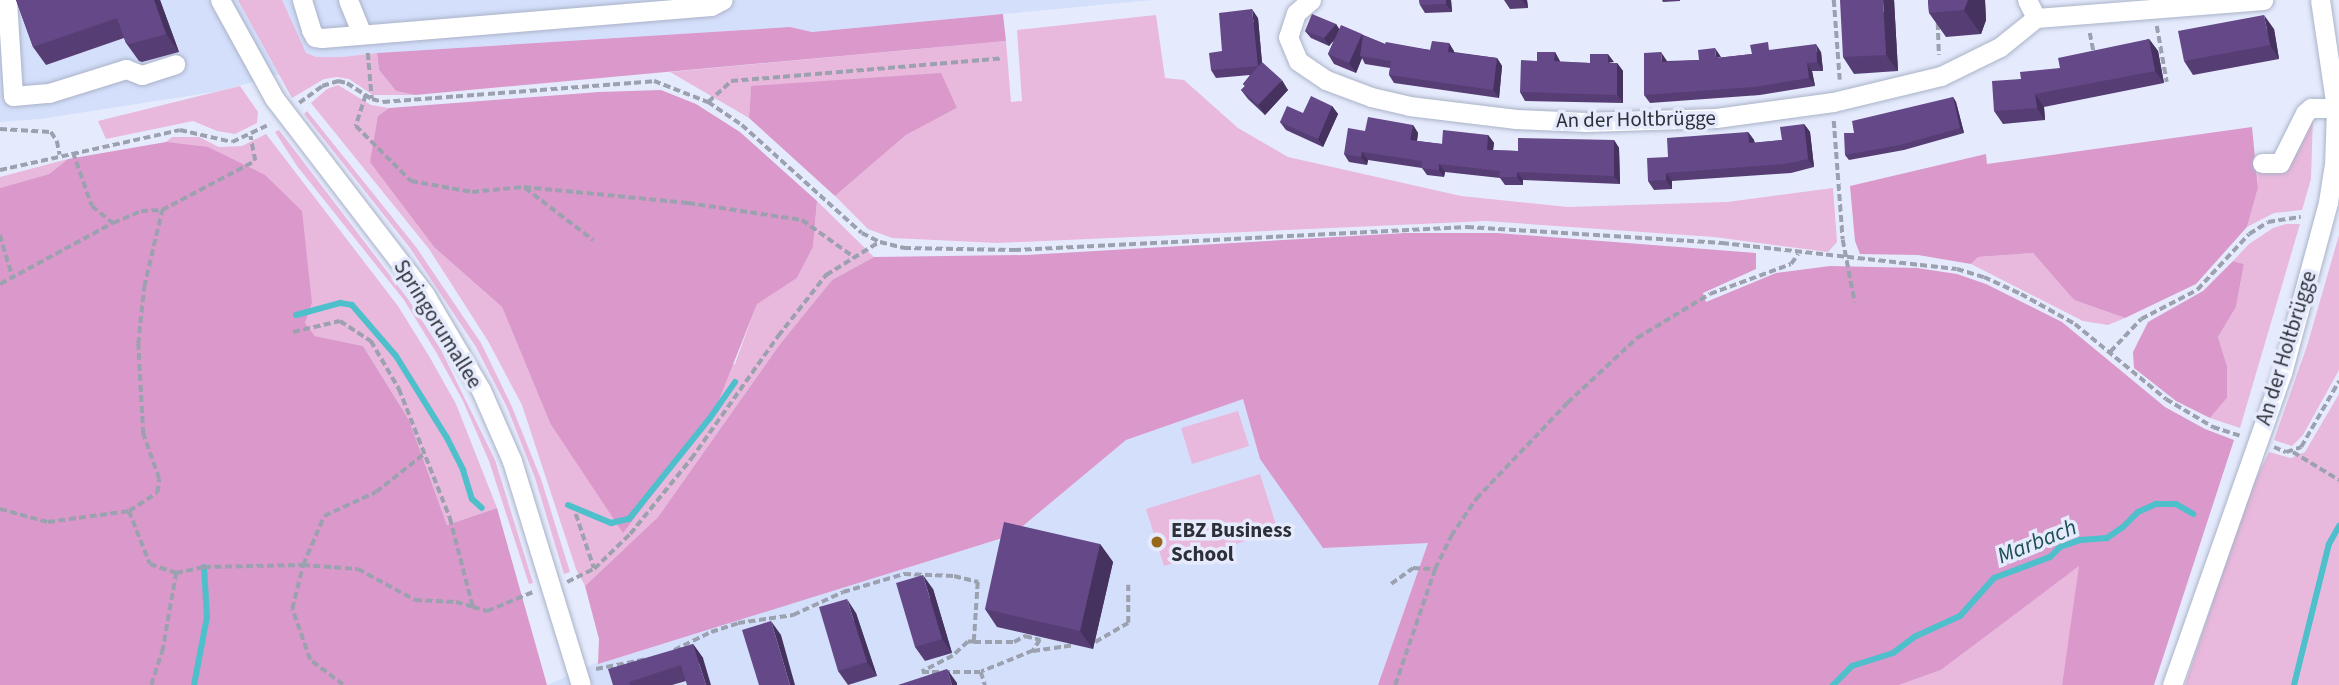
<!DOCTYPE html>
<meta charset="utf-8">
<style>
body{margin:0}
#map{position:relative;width:2339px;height:685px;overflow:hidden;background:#e5ebfd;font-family:"Source Sans 3",sans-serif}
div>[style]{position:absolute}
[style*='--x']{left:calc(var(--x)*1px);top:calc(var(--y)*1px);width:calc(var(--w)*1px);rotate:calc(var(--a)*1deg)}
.built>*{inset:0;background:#d4dffb}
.green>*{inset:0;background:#e9b8dd}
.forest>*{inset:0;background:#da98cb}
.stream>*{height:6px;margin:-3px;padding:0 3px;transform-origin:3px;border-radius:3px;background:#4dc0cb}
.path>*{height:3.5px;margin-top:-1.75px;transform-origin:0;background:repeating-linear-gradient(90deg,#9ca1af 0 7px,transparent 0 10.5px)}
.roads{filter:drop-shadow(0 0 2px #aab2c7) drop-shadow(0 0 2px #aab2c7)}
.minor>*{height:19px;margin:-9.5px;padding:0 9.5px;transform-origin:9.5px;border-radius:9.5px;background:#fff}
.wall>*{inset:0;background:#563e75}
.shaded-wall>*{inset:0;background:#46325f}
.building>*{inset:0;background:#644888}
.dots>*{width:19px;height:19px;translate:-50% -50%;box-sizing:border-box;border:4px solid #e5ebfd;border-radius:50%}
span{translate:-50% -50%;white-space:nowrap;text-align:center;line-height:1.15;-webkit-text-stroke:7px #e5ebfd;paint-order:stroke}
.street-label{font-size:21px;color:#2d3038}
.poi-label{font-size:21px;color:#2d3038;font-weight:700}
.left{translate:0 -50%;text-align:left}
.water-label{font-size:23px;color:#1d4f54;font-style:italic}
</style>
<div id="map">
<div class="built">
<div style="clip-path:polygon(0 0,1153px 0,812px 32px,790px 27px,377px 53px,342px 57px,220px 91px,40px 119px,0 122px)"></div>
<div style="clip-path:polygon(1243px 398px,1260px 459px,1428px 543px,1378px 685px,547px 685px,598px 662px,1012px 535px,1126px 440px)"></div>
</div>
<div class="green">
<div style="clip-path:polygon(238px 0,282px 0,306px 53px,316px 57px,342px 57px,377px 53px,379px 70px,396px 91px,415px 95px,373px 95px,349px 79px,337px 77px,324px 79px,292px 98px)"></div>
<div style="clip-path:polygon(1156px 15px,1165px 78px,1184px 80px,1238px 128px,1288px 157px,1461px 196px,1568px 207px,1727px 202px,1833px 188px,1837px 242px,1828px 252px,1714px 237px,1486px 221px,998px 243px,892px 238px,868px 229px,835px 196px,906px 135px,957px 108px,950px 95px,751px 87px,749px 118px,670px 72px,1006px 41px,1011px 102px,1022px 101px,1017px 30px)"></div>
<div style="clip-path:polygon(338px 85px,371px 105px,389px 108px,378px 116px,435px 248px,502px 307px,550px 423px,735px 364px,757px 303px,797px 278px,813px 247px,817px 201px,874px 257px,832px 280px,780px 344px,658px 517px,585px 586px,576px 569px,522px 405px,488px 341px,429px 249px,311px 103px,327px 89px)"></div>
<div style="clip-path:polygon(240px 86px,258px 112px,257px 123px,235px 134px,217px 131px,193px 121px,106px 139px,98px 121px)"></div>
<div style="clip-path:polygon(307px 111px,416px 247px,481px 343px,512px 407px,541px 479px,570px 572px,564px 574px,535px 478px,507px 407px,476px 347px,410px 248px,304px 114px)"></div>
<div style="clip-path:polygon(2313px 116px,2311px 179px,2302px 210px,2274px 213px,2247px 227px,2258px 188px,2257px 169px,2286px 173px,2291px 155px)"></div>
<div style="clip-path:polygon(279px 130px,408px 299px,441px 350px,495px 460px,533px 583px,529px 584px,489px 461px,463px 401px,436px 352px,404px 300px,297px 166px,275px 132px)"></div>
<div style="clip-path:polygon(266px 134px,398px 306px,429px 356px,456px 404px,497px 508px,447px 525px,409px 420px,363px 346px,315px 336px,305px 323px,312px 302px,166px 142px,172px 137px,199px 137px,219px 147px,242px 146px)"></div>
<div style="clip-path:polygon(68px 159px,49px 174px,0 188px,0 177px)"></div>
<div style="clip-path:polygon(2286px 224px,2300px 224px,2240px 428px,2210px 418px,2227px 398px,2227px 366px,2218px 337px,2236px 307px,2244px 264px,2233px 261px,2249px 244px,2273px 228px)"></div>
<div style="clip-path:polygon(2339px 235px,2339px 370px,2303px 435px,2292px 446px,2274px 440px,2307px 346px)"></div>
<div style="clip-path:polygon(2033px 253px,2074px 300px,2125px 318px,2108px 325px,2083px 321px,1971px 264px,1978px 257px)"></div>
<div style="clip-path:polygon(2339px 394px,2339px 685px,2185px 685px,2249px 492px,2269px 452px,2291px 458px,2305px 452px)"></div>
<div style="clip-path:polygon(1238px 411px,1249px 446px,1192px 464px,1181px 428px)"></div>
<div style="clip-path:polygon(1260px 474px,1278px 531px,1164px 566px,1146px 509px)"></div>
<div style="clip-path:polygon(2080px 565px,2062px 685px,1899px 685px,1941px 670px)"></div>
</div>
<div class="forest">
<div style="clip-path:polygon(1003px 14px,1006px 41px,415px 95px,396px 91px,379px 70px,377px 53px,790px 27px,812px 32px)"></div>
<div style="clip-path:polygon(941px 73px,957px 108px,906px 135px,835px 196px,749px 118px,751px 86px)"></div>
<div style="clip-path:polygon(661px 90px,696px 104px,740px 132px,817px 201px,813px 247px,797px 278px,757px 304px,713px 415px,623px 533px,550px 423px,502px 307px,435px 248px,370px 162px,378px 116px,389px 108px,599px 92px)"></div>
<div style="clip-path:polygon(2252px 127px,2258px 188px,2247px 227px,2196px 284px,2125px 318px,2074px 300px,2033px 253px,1978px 257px,1971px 264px,1918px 255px,1860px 254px,1855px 241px,1850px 186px,1986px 154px,1987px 164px)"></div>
<div style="clip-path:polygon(166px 142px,208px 147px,265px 175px,302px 211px,312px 303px,305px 323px,315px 336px,363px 346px,409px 420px,447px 525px,497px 508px,547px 685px,0 685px,0 188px,49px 174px,68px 159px)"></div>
<div style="clip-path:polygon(1406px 233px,1497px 233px,1756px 253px,1756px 269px,1703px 293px,1706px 302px,1776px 273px,1830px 266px,1917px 268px,1957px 274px,1986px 284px,2062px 322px,2165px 407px,2205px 429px,2234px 440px,2154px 685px,2062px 685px,2079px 566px,1941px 670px,1899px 685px,1378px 685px,1428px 543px,1323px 548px,1260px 459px,1243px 399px,1126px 440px,1012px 535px,598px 664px,599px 639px,585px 586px,658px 517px,780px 344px,832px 280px,874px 257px,1026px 255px)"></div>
<div style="clip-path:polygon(2233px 261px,2244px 264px,2236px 307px,2218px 337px,2227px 366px,2227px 398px,2210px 418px,2176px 401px,2134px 368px,2133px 352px,2148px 322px,2203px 291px)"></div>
</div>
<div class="stream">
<div style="--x:296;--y:315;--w:46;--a:-15.3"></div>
<div style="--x:340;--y:303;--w:12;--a:9"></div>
<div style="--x:352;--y:305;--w:67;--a:49.2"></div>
<div style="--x:396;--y:356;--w:97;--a:58.1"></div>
<div style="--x:447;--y:438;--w:36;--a:63"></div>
<div style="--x:463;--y:470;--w:30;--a:73"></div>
<div style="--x:472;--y:499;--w:13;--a:42"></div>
<div style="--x:568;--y:505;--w:47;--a:22.7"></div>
<div style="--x:611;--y:523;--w:18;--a:-13"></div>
<div style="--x:629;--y:519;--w:129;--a:-51.3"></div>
<div style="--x:710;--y:418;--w:44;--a:-55.2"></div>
<div style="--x:194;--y:685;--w:69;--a:-79.2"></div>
<div style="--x:207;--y:617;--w:50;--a:-93.4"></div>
<div style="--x:1833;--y:685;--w:27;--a:-45"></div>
<div style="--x:1852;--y:666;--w:43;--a:-17.6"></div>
<div style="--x:1893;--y:653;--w:26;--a:-37"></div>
<div style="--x:1914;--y:637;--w:51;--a:-24.5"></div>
<div style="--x:1960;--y:616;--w:51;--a:-48.2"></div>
<div style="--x:1994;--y:578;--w:60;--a:-20.6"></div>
<div style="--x:2050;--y:557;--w:14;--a:-45"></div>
<div style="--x:2060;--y:547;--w:21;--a:-19"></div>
<div style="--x:2080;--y:540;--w:27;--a:-4"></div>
<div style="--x:2107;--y:538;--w:19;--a:-35"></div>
<div style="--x:2123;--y:527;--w:21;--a:-45"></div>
<div style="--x:2138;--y:512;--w:20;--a:-24"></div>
<div style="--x:2156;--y:504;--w:20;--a:0"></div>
<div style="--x:2176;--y:504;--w:20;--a:30"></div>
<div style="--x:2294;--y:685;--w:145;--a:-76.1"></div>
<div style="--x:2329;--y:544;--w:21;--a:-61"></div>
</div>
<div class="path">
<div style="--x:1834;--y:0;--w:80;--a:85.7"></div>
<div style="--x:1938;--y:23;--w:32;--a:88"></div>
<div style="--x:2157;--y:26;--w:57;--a:79.9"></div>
<div style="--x:2090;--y:33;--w:20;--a:79"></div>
<div style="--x:368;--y:53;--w:46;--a:85"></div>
<div style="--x:366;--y:95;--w:33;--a:108"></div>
<div style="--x:356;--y:126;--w:78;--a:45"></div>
<div style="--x:411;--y:181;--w:62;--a:10.2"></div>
<div style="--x:472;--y:192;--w:52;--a:-5.5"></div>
<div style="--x:524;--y:187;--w:165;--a:5.6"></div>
<div style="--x:688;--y:203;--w:115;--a:8.5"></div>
<div style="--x:802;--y:220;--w:64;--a:35.4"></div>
<div style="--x:708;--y:102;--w:31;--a:-42"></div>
<div style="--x:731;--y:81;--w:273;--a:-4.8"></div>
<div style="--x:299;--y:103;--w:29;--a:-36"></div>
<div style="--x:322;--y:86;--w:17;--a:-17"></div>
<div style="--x:338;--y:81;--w:9;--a:13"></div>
<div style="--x:347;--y:83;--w:30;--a:33"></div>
<div style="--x:372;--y:99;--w:11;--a:15"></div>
<div style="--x:383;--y:102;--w:272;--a:-4.4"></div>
<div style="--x:654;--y:81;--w:58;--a:21.3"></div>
<div style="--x:708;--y:102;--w:41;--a:34.1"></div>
<div style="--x:742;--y:125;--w:161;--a:42"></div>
<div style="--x:862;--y:233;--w:20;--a:27"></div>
<div style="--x:880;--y:242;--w:25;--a:14"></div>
<div style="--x:904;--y:248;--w:110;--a:1"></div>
<div style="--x:1014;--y:250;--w:454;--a:-2.9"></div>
<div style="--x:1467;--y:227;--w:256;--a:3.6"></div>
<div style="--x:1722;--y:243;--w:236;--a:6.3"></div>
<div style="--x:1957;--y:269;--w:28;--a:17"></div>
<div style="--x:1984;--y:277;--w:41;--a:24.7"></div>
<div style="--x:2021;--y:294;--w:62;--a:29.1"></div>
<div style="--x:2075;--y:324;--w:118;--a:39.5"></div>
<div style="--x:2166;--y:399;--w:55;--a:30.8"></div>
<div style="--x:2213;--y:427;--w:28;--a:18"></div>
<div style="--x:1834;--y:121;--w:119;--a:85.7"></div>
<div style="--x:1843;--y:240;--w:64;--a:79.2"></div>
<div style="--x:0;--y:129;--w:51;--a:3.4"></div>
<div style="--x:51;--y:132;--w:11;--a:56"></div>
<div style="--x:57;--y:141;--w:14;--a:78"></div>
<div style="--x:73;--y:152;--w:57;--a:70.6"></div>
<div style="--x:92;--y:206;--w:27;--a:39"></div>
<div style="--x:0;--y:170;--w:184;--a:-12.5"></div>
<div style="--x:180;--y:130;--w:53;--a:13"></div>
<div style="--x:232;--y:142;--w:42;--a:-25.3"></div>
<div style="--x:525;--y:188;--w:86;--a:37.4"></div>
<div style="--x:0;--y:235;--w:42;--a:73.3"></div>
<div style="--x:0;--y:284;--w:128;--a:-28.4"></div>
<div style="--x:113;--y:223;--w:30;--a:-23"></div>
<div style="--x:141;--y:211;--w:21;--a:-3"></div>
<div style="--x:162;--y:210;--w:105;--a:-27.8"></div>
<div style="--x:255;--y:161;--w:25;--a:-101"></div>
<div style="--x:293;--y:332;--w:48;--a:-13.2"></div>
<div style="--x:340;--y:321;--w:37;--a:33"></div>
<div style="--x:371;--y:341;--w:56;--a:59.7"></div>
<div style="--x:399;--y:389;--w:139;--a:68.4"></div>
<div style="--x:450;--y:518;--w:92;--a:75.5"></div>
<div style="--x:473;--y:607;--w:15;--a:16"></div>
<div style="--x:487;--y:611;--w:50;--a:-22.4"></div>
<div style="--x:2110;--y:352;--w:45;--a:-46.8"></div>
<div style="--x:2141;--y:319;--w:63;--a:-27.4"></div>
<div style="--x:2197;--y:290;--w:76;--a:-47.1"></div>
<div style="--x:2249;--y:234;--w:22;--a:-32"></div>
<div style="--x:2268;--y:222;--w:33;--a:-9"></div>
<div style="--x:2274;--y:447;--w:13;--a:23"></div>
<div style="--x:2286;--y:452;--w:16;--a:-18"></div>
<div style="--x:2301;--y:447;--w:76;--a:-60.1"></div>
<div style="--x:2293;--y:452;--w:54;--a:31.3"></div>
<div style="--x:0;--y:509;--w:50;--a:15.2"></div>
<div style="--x:48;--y:522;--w:82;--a:-7.7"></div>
<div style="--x:129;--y:511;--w:57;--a:68.4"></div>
<div style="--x:150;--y:564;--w:28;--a:19"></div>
<div style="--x:176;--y:573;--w:29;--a:-12"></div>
<div style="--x:204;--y:567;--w:99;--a:-1.2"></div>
<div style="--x:303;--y:565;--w:55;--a:4.2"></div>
<div style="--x:358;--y:569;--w:65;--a:28.5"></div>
<div style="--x:415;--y:600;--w:41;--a:2.8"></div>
<div style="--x:456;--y:602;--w:18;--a:16"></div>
<div style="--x:129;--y:511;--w:33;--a:-33"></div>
<div style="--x:157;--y:493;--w:14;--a:-82"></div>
<div style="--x:159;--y:479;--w:48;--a:-109.6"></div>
<div style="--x:143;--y:434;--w:90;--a:-93.2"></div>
<div style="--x:138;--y:344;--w:57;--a:-84"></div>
<div style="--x:144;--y:287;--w:79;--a:-76.8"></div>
<div style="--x:576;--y:514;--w:57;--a:71.6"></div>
<div style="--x:567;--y:582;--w:30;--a:-26"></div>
<div style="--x:594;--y:569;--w:50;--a:-44.2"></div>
<div style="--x:630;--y:534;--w:97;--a:-50.9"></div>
<div style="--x:691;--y:459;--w:151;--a:-54.7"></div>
<div style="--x:778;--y:336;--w:78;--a:-51.8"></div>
<div style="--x:826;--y:275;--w:62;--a:-31.9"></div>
<div style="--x:1391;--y:584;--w:27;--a:-36"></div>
<div style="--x:1413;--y:568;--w:22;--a:3"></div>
<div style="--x:974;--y:642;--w:6;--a:180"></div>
<div style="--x:968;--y:642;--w:21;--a:137"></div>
<div style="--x:953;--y:656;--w:35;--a:153"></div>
<div style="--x:922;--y:672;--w:58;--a:0"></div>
<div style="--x:1095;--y:642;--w:38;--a:-30"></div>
<div style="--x:1128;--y:623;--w:38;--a:-90"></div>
<div style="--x:674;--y:650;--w:41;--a:-25.9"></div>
<div style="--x:711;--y:632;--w:28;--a:-18"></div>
<div style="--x:738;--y:623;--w:56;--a:-8.3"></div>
<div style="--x:793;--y:615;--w:55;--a:-24.7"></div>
<div style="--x:843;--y:592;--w:64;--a:-16.4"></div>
<div style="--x:904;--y:574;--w:50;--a:2.3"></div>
<div style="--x:954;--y:576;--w:25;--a:14"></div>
<div style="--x:978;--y:582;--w:60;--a:93.8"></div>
<div style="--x:974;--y:642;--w:40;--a:0"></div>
<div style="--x:1014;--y:642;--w:13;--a:-29"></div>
<div style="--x:1025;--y:636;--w:16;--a:15"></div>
<div style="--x:1040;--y:640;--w:13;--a:122"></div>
<div style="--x:1033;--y:651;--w:56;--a:158"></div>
<div style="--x:981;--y:672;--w:14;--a:73"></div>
<div style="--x:1033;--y:651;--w:42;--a:-8.1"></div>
<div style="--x:596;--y:669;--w:52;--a:-11.1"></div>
<div style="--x:151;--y:685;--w:35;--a:-72"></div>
<div style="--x:162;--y:652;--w:80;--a:-80"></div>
<div style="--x:343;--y:685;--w:41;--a:-142.9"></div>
<div style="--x:310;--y:660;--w:54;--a:-109.4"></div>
<div style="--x:292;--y:609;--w:45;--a:-76"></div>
<div style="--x:303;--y:565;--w:53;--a:-66.8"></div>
<div style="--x:324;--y:516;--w:57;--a:-24.8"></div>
<div style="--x:376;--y:492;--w:61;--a:-38.4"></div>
<div style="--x:1395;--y:685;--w:123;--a:-71"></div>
<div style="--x:1435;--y:569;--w:37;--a:-64"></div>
<div style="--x:1451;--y:536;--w:45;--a:-56"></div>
<div style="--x:1476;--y:499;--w:132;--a:-46.5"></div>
<div style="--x:1567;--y:403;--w:96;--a:-42.9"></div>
<div style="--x:1637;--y:338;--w:85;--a:-31.1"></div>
<div style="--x:1710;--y:294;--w:86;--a:-20.3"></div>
<div style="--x:1791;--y:264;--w:12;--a:-55"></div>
</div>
<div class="roads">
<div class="minor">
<div style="--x:7;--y:0;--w:96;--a:86.4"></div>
<div style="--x:13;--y:96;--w:36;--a:-5"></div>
<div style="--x:49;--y:93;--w:81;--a:-17.3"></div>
<div style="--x:126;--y:69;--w:17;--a:21"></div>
<div style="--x:142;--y:75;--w:35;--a:-18"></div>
<div style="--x:220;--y:0;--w:112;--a:61.1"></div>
<div style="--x:274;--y:98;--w:248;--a:52.5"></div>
<div style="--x:425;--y:295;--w:110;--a:59.5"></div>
<div style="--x:481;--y:390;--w:77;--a:66.4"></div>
<div style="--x:512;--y:461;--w:234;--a:72.9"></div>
<div style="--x:302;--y:0;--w:31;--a:73"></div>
<div style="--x:311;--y:30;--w:8;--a:60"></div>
<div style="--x:315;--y:37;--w:7;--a:8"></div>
<div style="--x:322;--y:38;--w:390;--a:-4.7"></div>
<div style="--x:711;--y:6;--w:13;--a:-27"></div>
<div style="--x:348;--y:0;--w:37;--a:68"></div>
<div style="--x:1311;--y:0;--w:20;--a:139"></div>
<div style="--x:1296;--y:13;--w:25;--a:108"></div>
<div style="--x:1288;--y:37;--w:26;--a:67"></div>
<div style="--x:1298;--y:61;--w:34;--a:34"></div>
<div style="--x:1326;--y:80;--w:48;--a:20.7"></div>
<div style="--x:1371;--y:97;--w:39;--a:13"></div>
<div style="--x:1409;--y:106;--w:108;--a:6.9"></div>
<div style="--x:1516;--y:119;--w:70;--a:2.5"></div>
<div style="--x:1586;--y:122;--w:130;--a:-1.8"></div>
<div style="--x:1716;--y:118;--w:118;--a:-7.8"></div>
<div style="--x:1833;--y:102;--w:111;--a:-13.5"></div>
<div style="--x:1941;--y:76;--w:66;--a:-26.2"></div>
<div style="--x:2000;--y:47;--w:46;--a:-38.9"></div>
<div style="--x:2036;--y:18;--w:228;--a:-4.5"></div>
<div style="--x:2027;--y:0;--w:20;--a:63"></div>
<div style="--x:2262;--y:163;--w:18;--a:0"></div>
<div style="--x:2280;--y:163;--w:56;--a:-63.4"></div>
<div style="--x:2305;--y:113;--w:8;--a:-40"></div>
<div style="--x:2311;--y:108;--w:25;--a:0"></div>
<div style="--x:2172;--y:685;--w:331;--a:-70.6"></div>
<div style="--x:2282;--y:373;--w:177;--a:-74.9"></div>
<div style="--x:2328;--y:202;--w:36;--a:-81"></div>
<div style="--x:2334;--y:166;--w:58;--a:-88"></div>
<div style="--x:2336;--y:108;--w:109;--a:-98.4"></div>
</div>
</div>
<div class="wall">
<div style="clip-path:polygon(16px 0,160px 0,179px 52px,142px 62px,139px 61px,126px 43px,124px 38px,46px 65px,33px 47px)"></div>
<div style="clip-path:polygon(1419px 0,1456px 0,1451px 0,1452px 12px,1425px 13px,1420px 5px)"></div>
<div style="clip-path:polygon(1504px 0,1527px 0,1528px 8px,1510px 9px)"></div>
<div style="clip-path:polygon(1662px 0,1680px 0,1680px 1px,1663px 2px)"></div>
<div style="clip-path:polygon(1894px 0,1898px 71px,1854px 74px,1843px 57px)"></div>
<div style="clip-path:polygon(1928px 0,1985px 0,1986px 20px,1981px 34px,1946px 37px,1929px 13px)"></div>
<div style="clip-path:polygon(1258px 18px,1262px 63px,1288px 90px,1265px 115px,1248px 99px,1241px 90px,1245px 86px,1243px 84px,1250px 75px,1216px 78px,1211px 70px,1222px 51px)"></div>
<div style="clip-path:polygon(1336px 24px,1339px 29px,1363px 35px,1385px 44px,1430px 50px,1449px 43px,1454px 52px,1497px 58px,1502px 66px,1499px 98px,1394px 83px,1389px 75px,1390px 68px,1365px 64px,1362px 58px,1356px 73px,1334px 64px,1328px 54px,1334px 40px,1329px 46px,1311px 38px,1305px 31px)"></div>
<div style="clip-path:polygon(2274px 29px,2279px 59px,2193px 75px,2184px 61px)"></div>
<div style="clip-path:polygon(2149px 39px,2158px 51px,2164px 83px,2044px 107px,2045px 120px,2003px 124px,1994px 111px,2060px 68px)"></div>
<div style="clip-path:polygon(1773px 50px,1821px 52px,1823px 71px,1812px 71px,1815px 86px,1760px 95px,1650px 103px,1644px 95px,1667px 61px,1699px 60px,1752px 54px)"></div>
<div style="clip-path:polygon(1555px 52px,1560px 62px,1590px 63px,1617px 63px,1623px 71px,1623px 103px,1525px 101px,1520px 92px,1537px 61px)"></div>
<div style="clip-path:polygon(1953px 97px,1956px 102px,1964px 133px,1904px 150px,1849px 160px,1845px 155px,1854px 133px)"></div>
<div style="clip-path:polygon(1332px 106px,1338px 114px,1323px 147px,1286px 130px,1280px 122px,1303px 113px)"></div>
<div style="clip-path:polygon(1804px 124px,1810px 132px,1814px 167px,1791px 173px,1672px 181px,1672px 189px,1654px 190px,1648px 181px,1668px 157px,1748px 132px,1754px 140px,1755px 143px,1782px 140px)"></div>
<div style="clip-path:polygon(1413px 125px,1418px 133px,1417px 141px,1442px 144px,1488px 135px,1494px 143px,1493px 150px,1518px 151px,1614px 140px,1619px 148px,1620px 184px,1523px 180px,1523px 185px,1505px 185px,1500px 178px,1445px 172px,1444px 177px,1427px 175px,1422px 168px,1368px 160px,1367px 165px,1349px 162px,1344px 154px,1365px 131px)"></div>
<div style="clip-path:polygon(1100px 544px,1113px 562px,1093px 649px,997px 627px,985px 609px)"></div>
<div style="clip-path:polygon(933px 589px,952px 653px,925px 661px,915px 647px)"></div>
<div style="clip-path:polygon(856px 613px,877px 676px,848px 685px,838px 671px)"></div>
<div style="clip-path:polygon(693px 644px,703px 658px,686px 681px,672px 685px,613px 685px)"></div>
</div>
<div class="shaded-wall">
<div style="clip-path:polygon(154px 0,160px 0,179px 52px,166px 34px)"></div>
<div style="clip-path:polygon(1446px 0,1451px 0,1452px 12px,1446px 4px)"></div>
<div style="clip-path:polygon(1522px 0,1527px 0,1528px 8px)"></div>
<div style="clip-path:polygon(1883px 0,1894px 0,1898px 71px,1886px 55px)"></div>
<div style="clip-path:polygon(1968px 0,1985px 0,1986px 20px,1981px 34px,1964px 10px)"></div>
<div style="clip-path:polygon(1252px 9px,1258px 18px,1263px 74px,1258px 66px)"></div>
<div style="clip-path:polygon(2264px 15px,2274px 29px,2279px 59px,2270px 45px)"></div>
<div style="clip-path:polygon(1336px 24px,1341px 32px,1329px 46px,1324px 38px)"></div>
<div style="clip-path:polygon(1362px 34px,1369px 43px,1360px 56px,1362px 58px,1356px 73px,1349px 63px)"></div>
<div style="clip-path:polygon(2149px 39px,2158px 51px,2164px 83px,2155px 71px)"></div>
<div style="clip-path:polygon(1449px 43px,1454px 51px,1453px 60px,1448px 52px)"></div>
<div style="clip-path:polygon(1816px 44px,1821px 52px,1823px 71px,1817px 62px)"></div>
<div style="clip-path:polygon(1715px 48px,1721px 57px,1716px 58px)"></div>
<div style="clip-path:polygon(1555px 52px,1560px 61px,1560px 70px,1554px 61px)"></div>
<div style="clip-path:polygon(1661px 52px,1667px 61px,1667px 70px,1662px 62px)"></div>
<div style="clip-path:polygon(1608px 54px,1614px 62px,1608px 63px)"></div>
<div style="clip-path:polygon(1497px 58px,1502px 66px,1499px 98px,1493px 90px)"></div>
<div style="clip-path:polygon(1617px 63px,1623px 71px,1623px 103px,1617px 95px)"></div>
<div style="clip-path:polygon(1807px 63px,1812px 71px,1815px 86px,1809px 78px)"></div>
<div style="clip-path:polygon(1282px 80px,1288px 90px,1265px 115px,1258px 105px)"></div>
<div style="clip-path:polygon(2035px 94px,2044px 107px,2045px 120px,2037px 108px)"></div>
<div style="clip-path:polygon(1953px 97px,1956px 102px,1964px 133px,1960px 128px)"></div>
<div style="clip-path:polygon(1332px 106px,1338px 114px,1323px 147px,1318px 139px)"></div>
<div style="clip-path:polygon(1804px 124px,1810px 132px,1814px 167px,1808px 159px)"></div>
<div style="clip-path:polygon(1413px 125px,1418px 133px,1416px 148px,1410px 140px)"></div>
<div style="clip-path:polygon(1748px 132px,1754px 140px,1755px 152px,1749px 143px)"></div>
<div style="clip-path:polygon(1488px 135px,1494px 143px,1492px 158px,1487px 150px)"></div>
<div style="clip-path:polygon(1614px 140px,1619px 148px,1620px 184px,1614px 176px)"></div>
<div style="clip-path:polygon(1362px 152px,1368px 160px,1367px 165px,1361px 157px)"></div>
<div style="clip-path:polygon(1439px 164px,1445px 172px,1444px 177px,1439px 170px)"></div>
<div style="clip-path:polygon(1517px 172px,1523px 180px,1523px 185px,1517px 177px)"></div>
<div style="clip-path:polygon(1666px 173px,1672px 181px,1672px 189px,1666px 180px)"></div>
<div style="clip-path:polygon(1100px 544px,1113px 562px,1093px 649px,1080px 631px)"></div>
<div style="clip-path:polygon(923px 575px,933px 589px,952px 653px,942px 639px)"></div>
<div style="clip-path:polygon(847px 599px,856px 613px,877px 676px,867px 662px)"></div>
<div style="clip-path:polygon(771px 621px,781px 635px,795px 685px,790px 685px)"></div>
<div style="clip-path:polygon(693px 644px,703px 658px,711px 685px,706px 685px)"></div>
<div style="clip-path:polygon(947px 669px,957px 683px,957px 685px,952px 685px)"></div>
</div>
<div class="building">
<div style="clip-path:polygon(16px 0,154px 0,166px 34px,130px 44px,126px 43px,117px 18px,33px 47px)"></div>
<div style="clip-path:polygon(1419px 0,1446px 0,1446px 4px,1420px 5px)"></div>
<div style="clip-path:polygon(1840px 0,1883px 0,1886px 55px,1843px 57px)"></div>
<div style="clip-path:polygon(1928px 0,1968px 0,1964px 10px,1929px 13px)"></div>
<div style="clip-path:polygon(1252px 9px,1258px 66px,1211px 70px,1209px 53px,1222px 51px,1219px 13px)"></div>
<div style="clip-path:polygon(1312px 14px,1336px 24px,1324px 38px,1305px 31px)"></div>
<div style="clip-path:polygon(2264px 15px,2270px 45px,2184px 61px,2178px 31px)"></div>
<div style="clip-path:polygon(1341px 25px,1362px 34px,1349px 63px,1328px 54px)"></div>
<div style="clip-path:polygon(1363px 35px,1385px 44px,1386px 42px,1430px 50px,1432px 41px,1449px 43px,1448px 52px,1497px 58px,1493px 90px,1389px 75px,1391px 61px,1360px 56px)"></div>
<div style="clip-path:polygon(2149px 39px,2155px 71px,2035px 94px,2037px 108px,1994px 111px,1992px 81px,2021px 79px,2020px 72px,2060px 68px,2058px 58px)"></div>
<div style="clip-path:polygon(1768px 42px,1769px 50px,1816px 44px,1817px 62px,1807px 63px,1809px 78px,1754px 87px,1644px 95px,1644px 53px,1661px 52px,1662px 62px,1699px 60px,1698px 50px,1715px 48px,1716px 58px,1752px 54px,1750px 45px)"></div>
<div style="clip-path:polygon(1537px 52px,1555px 52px,1554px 61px,1590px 63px,1590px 54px,1608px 54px,1608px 63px,1617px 63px,1617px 95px,1520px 92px,1521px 60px,1537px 61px)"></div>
<div style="clip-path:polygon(1262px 62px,1282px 80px,1258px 105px,1241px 90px,1245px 86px,1243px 84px)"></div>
<div style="clip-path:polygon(1311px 96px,1332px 106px,1318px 139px,1280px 122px,1287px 106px,1303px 113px)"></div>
<div style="clip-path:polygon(1953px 97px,1960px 128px,1900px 145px,1845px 155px,1844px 133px,1854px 133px,1852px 121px)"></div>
<div style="clip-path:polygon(1368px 117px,1413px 125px,1410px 140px,1442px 144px,1443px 130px,1488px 135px,1487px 150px,1518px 151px,1518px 138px,1614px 140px,1614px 176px,1517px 172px,1517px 177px,1499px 177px,1500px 171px,1439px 164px,1439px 170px,1421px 168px,1422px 161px,1362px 152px,1361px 157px,1344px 154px,1348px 128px,1365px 131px)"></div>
<div style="clip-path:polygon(1804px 124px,1808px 159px,1785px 164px,1666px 173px,1666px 180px,1648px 181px,1647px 158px,1668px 157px,1667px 138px,1748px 132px,1749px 143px,1782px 140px,1780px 127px)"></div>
<div style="clip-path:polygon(1004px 522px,1100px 544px,1080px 631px,985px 609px)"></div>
<div style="clip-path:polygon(923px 575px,942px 639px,915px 647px,896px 583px)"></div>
<div style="clip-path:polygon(847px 599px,867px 662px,838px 671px,819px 607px)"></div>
<div style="clip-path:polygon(771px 621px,790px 685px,759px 685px,742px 630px)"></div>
<div style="clip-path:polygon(693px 644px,706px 685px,687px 685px,681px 665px,629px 682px,630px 685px,613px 685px,608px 669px)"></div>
<div style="clip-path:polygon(947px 669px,952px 685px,898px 685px)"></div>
</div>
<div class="dots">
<div style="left:1157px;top:542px;background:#98671a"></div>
</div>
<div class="street-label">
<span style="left:1636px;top:119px;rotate:-1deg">An der Holtbrügge</span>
<span style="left:438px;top:324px;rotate:58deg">Springorumallee</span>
<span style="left:2286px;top:348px;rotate:-73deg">An der Holtbrügge</span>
</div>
<div class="poi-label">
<span class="left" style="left:1171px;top:542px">EBZ Business<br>School</span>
</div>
<div class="water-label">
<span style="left:2037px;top:542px;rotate:-22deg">Marbach</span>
</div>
</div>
